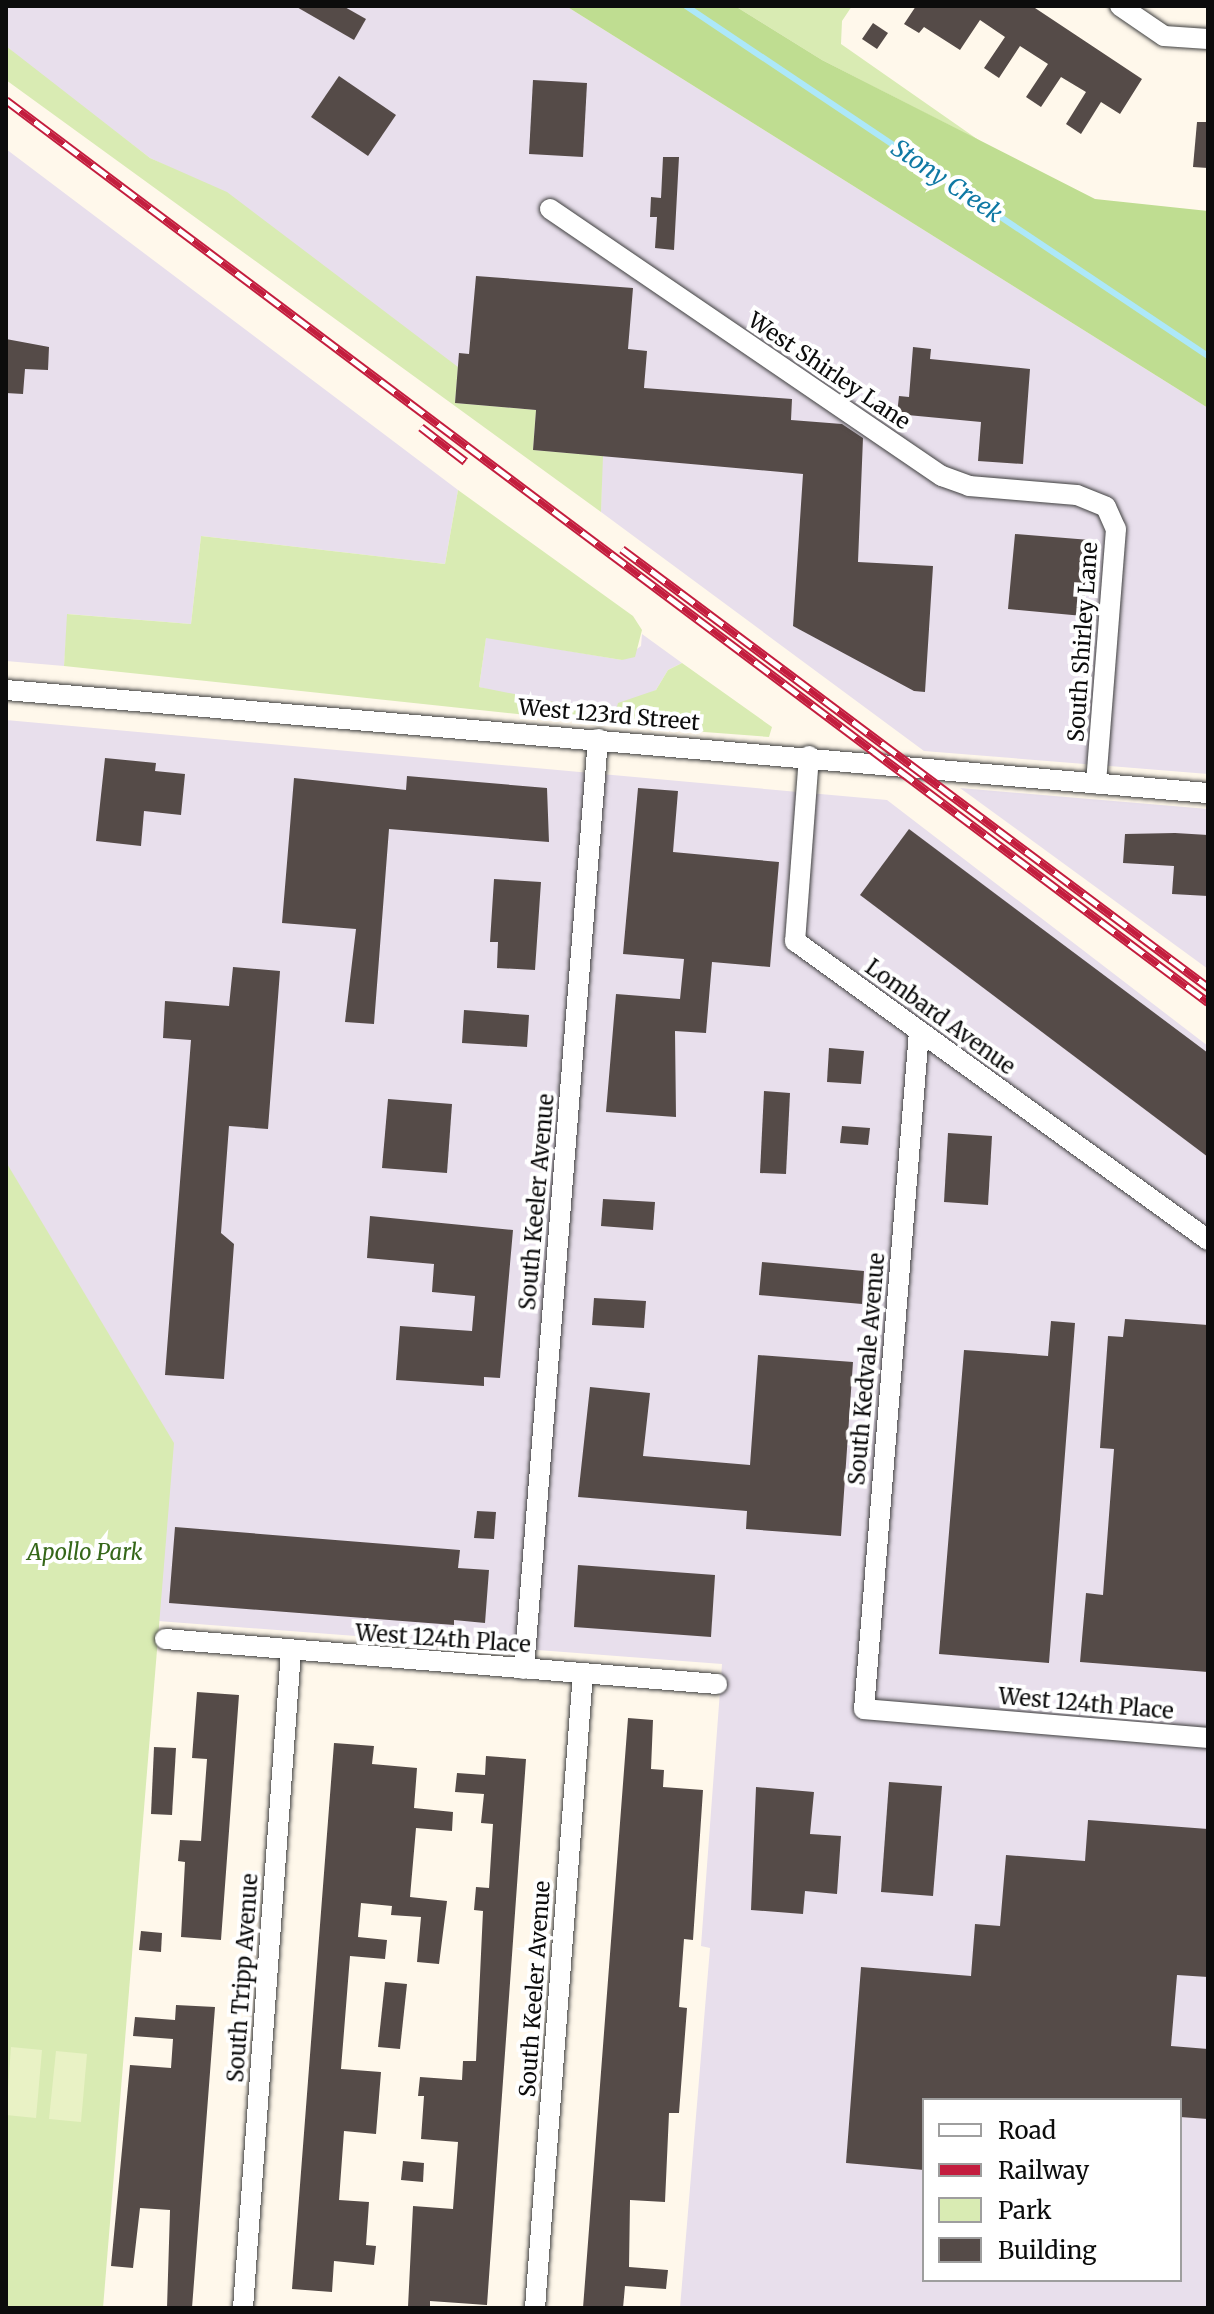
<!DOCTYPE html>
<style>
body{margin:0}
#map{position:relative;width:1214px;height:2314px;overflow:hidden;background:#fff8eb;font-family:Merriweather,serif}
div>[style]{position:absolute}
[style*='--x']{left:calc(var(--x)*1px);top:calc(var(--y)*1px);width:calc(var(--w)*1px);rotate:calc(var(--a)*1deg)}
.industrial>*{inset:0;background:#e8dfec}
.green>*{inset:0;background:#d9ebb3}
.forest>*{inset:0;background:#bfdd91}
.pitch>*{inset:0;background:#e9f2c5}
.stream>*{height:6px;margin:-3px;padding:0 3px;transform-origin:3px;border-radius:3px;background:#ade8f9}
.building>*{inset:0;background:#554b48}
.roads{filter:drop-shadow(0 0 2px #3f3f3f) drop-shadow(0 0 2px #3f3f3f)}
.minor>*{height:20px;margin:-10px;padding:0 10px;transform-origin:10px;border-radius:10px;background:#fff}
.rail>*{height:9px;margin-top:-4.5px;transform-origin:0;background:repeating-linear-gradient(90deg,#fff 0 18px,#c31d3e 0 36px);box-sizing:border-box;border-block:2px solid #c31d3e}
span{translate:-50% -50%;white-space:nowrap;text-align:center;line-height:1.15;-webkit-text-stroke:8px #fff;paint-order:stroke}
.street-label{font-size:22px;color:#0c0c0c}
.park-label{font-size:22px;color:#356719;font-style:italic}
.water-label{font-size:24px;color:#0f79a4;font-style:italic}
.frame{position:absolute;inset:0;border:8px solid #0c0c0c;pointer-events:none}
.legend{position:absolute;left:922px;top:2098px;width:260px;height:184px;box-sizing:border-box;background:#fff;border:2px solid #9e9e9e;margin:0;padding:10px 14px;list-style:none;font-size:24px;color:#0c0c0c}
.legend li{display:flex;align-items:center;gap:16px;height:40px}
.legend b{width:40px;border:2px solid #9e9e9e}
</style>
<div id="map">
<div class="industrial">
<div style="clip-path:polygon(6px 6px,566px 6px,1208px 408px,1208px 774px,924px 751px,601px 512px,602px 456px,533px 450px,536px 410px,455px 403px,186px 175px,150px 158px,32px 68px,6px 46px)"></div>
<div style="clip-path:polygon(6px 149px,458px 490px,445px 564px,201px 536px,191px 624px,68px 614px,64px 666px,6px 661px)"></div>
<div style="clip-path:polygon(642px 634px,682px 663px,668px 670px,656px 690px,614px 712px,612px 725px,584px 721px,583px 714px,479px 687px,486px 637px,622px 660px,641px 646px)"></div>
<div style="clip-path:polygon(evenodd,6px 720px,887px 800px,1208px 1046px,1208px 2308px,680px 2308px,710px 1948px,701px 1946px,722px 1664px,158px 1621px,165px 1531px,6px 1296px,6px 720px,924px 2100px,1180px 2100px,1180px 2280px,924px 2280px,924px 2100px)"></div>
<div style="clip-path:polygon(960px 788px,1208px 809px,1208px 969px)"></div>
</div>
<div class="green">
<div style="clip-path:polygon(735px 6px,852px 6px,842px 21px,841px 44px,980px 141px,822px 60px)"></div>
<div style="clip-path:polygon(6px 46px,150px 158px,227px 192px,458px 367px,455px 403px,536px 410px,533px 450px,603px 456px,601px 512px,6px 80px)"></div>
<div style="clip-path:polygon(458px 490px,633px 616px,642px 630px,635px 657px,622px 660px,486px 638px,479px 687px,574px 706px,584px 721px,64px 666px,67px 614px,191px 624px,201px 536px,445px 564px)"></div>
<div style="clip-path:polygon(682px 663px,772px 727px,769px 737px,612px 725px,618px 703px,656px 690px,668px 670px)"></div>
<div style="clip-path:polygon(6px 1162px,174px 1443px,103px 2308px,6px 2308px)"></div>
</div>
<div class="forest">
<div style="clip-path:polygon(566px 6px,735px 6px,822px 60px,1095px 199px,1208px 211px,1208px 408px)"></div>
</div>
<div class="pitch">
<div style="clip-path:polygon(11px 2047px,42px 2050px,36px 2118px,6px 2115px)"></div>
<div style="clip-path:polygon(56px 2051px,87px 2054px,81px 2122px,49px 2119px)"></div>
</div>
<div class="stream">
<div style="--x:686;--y:6;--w:628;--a:33.84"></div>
</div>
<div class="building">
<div style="clip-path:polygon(295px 6px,343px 6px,366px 19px,354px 40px)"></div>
<div style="clip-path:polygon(916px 6px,1032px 6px,1142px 79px,1120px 114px,1101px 102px,1081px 134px,1066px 124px,1086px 92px,1061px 77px,1041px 107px,1026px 97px,1048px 64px,1020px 46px,999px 78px,984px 68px,1005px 37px,980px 20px,960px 50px,924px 27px,919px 33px,904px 24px)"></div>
<div style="clip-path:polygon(873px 23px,888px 33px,877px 49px,862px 39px)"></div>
<div style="clip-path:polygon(339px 76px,396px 115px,368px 156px,311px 117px)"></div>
<div style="clip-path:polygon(533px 80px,587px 83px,583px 157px,529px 154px)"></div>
<div style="clip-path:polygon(1197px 122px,1208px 122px,1208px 168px,1193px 167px)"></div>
<div style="clip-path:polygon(663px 157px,679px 157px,674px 250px,655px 248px,657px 217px,650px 217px,651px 197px,661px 198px)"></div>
<div style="clip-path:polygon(476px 276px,633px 288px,628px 349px,647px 351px,644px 388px,792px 399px,791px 420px,842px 424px,863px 438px,858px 562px,933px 566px,925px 692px,914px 691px,793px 626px,803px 474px,533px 450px,536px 410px,455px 403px,459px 353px,469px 354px)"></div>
<div style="clip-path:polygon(6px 339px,49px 347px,48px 370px,25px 369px,23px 394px,6px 393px)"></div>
<div style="clip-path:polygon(913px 347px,931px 349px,930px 359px,1030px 369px,1023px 464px,978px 461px,981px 422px,897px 414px,899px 396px,909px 397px)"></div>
<div style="clip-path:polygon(1015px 534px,1090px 540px,1083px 616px,1008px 609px)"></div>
<div style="clip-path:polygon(105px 758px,156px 763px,155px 771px,185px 774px,181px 815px,144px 811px,141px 846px,96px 841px)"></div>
<div style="clip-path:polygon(407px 776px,547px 788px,549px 842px,389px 829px,374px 1024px,345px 1022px,356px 929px,282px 923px,294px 778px,406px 790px)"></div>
<div style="clip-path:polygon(638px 788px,678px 791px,673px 852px,779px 862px,770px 967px,712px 962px,706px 1033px,675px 1031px,676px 1117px,606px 1112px,616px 994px,680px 999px,684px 959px,623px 954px)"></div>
<div style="clip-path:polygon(909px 829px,1208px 1053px,1208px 1157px,860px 895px)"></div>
<div style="clip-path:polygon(1175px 833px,1208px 835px,1208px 896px,1172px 894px,1174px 866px,1123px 863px,1125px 834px)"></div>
<div style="clip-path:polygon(494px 879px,541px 882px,535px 970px,497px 968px,498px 942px,490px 942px)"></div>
<div style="clip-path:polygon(233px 967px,280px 971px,268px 1129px,229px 1126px,221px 1233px,234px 1244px,224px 1379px,165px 1375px,191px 1040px,163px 1038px,165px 1001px,229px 1006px)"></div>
<div style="clip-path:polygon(464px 1010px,529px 1015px,527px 1047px,462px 1043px)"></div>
<div style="clip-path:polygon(829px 1048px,864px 1051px,861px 1084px,827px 1082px)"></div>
<div style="clip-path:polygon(764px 1091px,790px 1093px,786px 1174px,760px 1173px)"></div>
<div style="clip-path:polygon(388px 1099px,452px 1104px,447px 1173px,382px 1168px)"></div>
<div style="clip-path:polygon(842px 1126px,870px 1128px,868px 1145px,840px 1143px)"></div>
<div style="clip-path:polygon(948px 1133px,992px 1136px,988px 1205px,944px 1202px)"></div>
<div style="clip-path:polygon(603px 1199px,655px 1202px,653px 1230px,601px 1226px)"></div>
<div style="clip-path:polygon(370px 1216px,513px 1230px,500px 1378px,484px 1377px,484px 1386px,396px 1380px,400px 1326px,472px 1331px,475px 1296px,432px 1292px,434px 1264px,367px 1258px)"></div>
<div style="clip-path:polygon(762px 1262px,864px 1271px,862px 1304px,759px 1295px)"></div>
<div style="clip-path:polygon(594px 1298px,646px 1301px,644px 1328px,592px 1325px)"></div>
<div style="clip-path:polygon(1125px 1319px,1208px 1325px,1208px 1672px,1080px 1662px,1086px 1593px,1103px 1595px,1114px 1449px,1100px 1448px,1108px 1336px,1123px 1337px)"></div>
<div style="clip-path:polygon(1051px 1321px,1075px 1323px,1049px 1663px,939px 1654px,964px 1350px,1048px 1356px)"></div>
<div style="clip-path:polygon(758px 1355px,853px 1362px,841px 1536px,746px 1529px,747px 1511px,578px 1497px,590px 1387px,650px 1393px,643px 1456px,750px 1465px)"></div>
<div style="clip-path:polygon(477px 1511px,496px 1512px,494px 1539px,474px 1538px)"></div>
<div style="clip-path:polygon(175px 1527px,460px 1550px,458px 1568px,489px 1570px,485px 1623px,454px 1620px,454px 1625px,169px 1603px)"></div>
<div style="clip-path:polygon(578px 1565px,715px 1575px,711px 1637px,574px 1627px)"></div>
<div style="clip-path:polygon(197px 1692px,239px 1695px,221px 1940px,181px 1937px,185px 1862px,178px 1861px,180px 1840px,201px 1841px,207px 1759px,192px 1758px)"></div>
<div style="clip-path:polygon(628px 1718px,653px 1720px,651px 1769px,664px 1770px,663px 1787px,703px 1790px,693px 1940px,684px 1939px,679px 2007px,687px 2008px,679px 2113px,669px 2113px,665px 2202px,630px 2200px,629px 2267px,668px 2270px,666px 2289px,625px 2286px,623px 2308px,583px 2308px)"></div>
<div style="clip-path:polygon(334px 1743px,374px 1746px,372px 1764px,417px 1768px,414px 1808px,453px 1812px,452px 1831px,416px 1828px,410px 1897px,447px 1901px,439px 1964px,417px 1962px,421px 1917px,391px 1915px,392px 1906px,361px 1903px,358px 1937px,387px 1940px,385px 1959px,350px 1956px,341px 2069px,381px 2072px,376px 2134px,344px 2131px,339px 2200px,369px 2202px,366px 2245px,376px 2246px,374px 2265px,334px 2261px,332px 2292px,292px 2289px)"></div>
<div style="clip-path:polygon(154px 1747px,176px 1748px,172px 1815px,151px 1814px)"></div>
<div style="clip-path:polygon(486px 1756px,526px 1759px,487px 2305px,430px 2301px,430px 2308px,408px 2307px,413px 2206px,453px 2209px,458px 2142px,421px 2139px,424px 2096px,418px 2096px,420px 2077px,462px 2080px,463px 2061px,476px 2061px,483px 1911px,474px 1910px,476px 1887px,489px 1888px,493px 1824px,481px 1823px,484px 1794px,455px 1792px,457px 1773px,485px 1775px)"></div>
<div style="clip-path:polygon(889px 1782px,942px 1786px,933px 1896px,881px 1892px)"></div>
<div style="clip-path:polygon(756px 1787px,814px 1792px,810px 1834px,841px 1836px,837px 1894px,805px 1891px,803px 1914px,751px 1910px)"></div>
<div style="clip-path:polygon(1088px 1820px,1208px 1829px,1208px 1977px,1177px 1975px,1171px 2046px,1208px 2049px,1208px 2119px,1180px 2117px,1180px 2100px,924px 2100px,924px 2170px,846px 2163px,861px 1967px,971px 1976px,975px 1924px,1000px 1926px,1006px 1855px,1085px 1861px)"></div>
<div style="clip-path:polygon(141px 1931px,162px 1933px,161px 1952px,139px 1950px)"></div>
<div style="clip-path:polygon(385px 1982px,407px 1984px,400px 2049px,378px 2047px)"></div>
<div style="clip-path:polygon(176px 2005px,215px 2007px,192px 2308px,167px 2308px,170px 2210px,140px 2208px,133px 2268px,111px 2266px,130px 2065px,171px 2068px,173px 2039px,133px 2036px,135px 2017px,175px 2020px)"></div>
<div style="clip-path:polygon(403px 2161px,424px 2163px,423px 2182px,401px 2180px)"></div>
</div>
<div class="roads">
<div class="minor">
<div style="--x:1120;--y:6;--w:53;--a:34.3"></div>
<div style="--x:1164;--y:36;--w:44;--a:3.9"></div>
<div style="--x:550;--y:209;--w:474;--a:34.3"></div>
<div style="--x:942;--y:476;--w:29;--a:20"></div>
<div style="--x:969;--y:486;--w:108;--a:4.8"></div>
<div style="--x:1077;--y:495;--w:31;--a:22"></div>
<div style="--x:1106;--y:507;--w:24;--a:66"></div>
<div style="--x:1116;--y:529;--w:255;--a:94.5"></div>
<div style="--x:6;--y:690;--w:1206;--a:4.9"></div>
<div style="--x:809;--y:756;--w:186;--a:94.3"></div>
<div style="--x:795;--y:941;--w:510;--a:35.9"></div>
<div style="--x:919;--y:1032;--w:679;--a:94.64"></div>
<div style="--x:864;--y:1709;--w:345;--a:4.8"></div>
<div style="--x:165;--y:1639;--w:554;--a:4.66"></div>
<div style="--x:524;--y:1669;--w:933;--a:-85.45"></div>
<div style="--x:243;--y:2308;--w:659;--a:-85.82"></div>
<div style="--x:535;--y:2308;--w:637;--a:-85.68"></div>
</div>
</div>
<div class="rail">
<div style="--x:6;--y:100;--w:1503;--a:36.89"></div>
<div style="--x:421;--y:427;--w:56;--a:37.7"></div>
<div style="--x:622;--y:549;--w:732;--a:36.78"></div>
</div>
<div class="street-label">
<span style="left:829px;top:371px;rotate:34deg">West Shirley Lane</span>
<span style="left:1083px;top:642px;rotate:-86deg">South Shirley Lane</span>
<span style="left:609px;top:715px;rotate:5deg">West 123rd Street</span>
<span style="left:940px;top:1017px;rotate:36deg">Lombard Avenue</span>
<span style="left:537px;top:1202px;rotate:-85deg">South Keeler Avenue</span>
<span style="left:867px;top:1369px;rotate:-85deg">South Kedvale Avenue</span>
<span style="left:443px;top:1639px;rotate:4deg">West 124th Place</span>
<span style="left:1086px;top:1704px;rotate:5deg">West 124th Place</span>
<span style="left:243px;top:1978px;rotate:-86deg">South Tripp Avenue</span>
<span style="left:535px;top:1989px;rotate:-86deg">South Keeler Avenue</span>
</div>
<div class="park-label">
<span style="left:85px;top:1553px">Apollo Park</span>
</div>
<div class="water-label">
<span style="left:947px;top:181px;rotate:34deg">Stony Creek</span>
</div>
<div class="frame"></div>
<ul class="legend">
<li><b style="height:10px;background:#fff"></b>Road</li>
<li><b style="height:10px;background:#c31d3e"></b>Railway</li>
<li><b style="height:22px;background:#d9ebb3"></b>Park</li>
<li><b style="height:22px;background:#554b48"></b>Building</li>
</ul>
</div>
